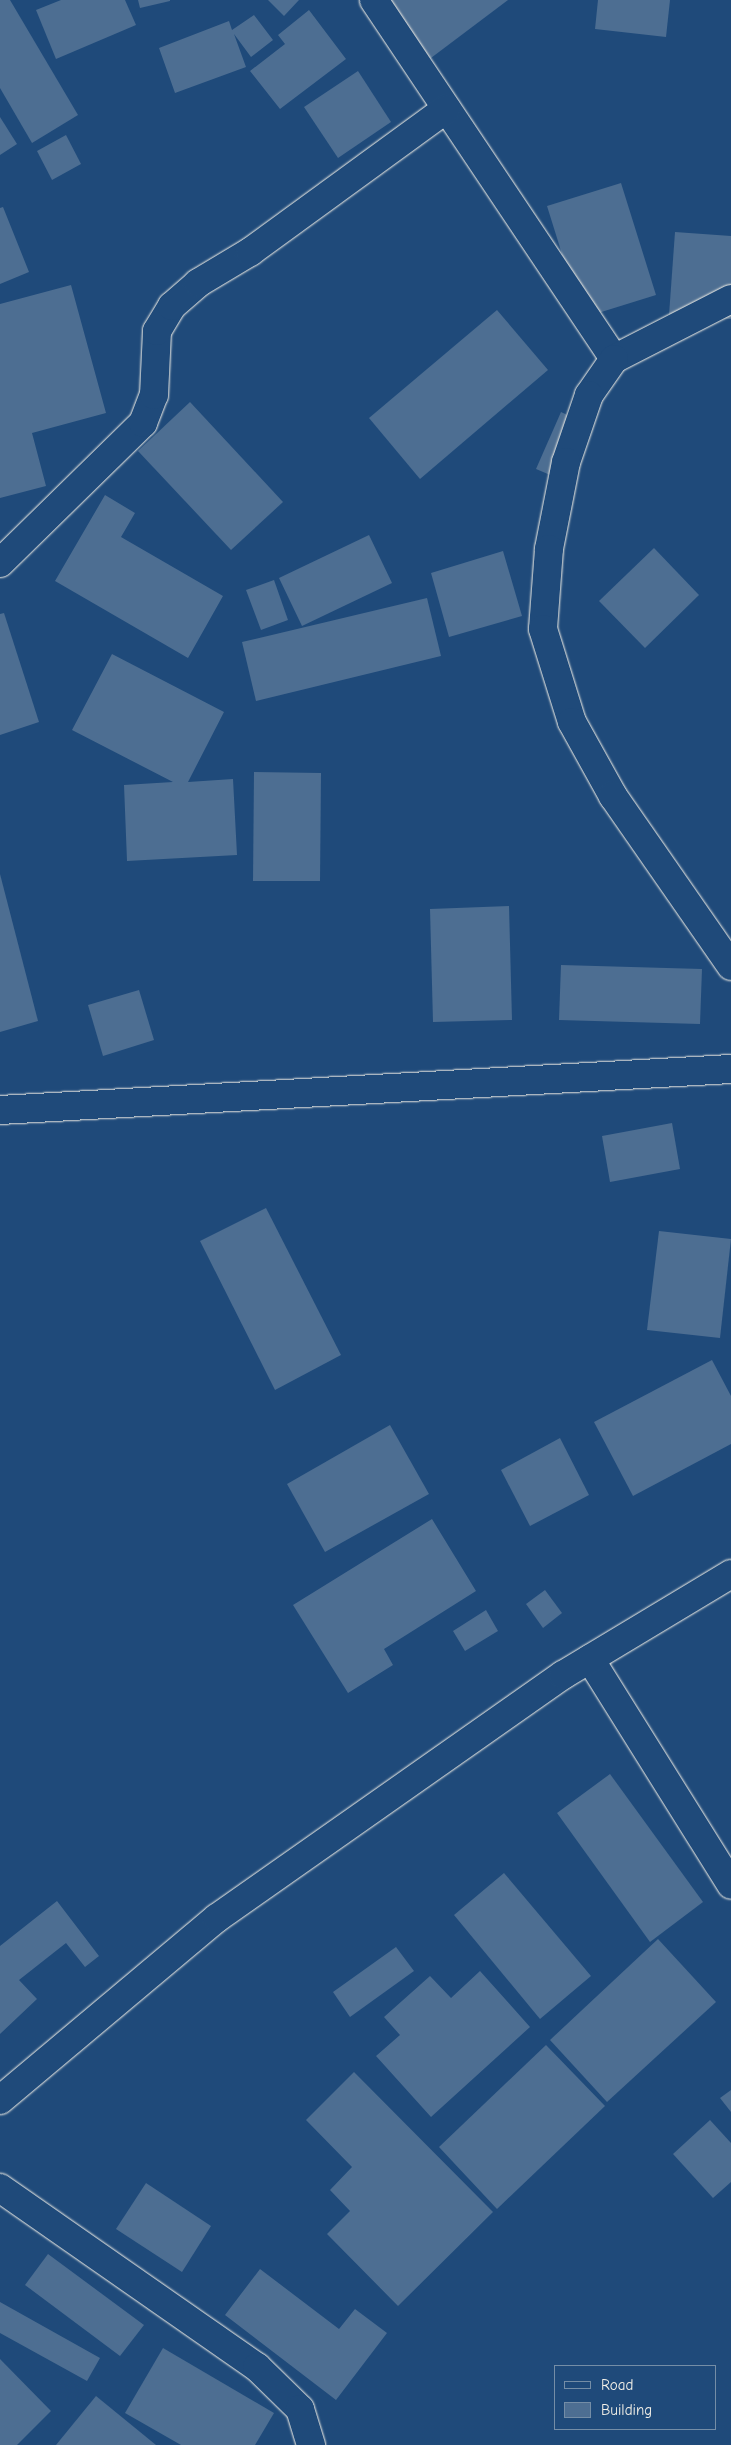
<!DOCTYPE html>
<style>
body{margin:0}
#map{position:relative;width:731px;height:2445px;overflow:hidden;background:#1f4a7a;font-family:"Comic Neue",sans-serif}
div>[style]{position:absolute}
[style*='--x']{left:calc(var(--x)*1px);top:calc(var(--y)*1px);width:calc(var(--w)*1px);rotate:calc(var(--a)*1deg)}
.building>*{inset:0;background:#4d6e92}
.roads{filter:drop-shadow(0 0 1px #f4f1e8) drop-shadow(0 0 1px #f4f1e8)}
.street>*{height:28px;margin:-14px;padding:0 14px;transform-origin:14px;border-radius:14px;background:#1f4a7a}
.secondary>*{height:28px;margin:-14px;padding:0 14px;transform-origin:14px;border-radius:14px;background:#1f4a7a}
span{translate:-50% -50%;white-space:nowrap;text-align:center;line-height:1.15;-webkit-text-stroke:4px #1f4a7a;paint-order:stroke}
.legend{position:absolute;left:554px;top:2365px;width:162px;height:65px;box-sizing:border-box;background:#1f4a7a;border:1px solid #748da6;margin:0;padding:6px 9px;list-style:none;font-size:15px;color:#f4f1e8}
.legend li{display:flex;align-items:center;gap:10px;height:25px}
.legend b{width:25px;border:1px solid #748da6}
</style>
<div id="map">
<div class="building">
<div style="clip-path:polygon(0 0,10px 0,78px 115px,32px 143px,0 88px)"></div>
<div style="clip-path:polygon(61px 0,125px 0,136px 25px,56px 59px,36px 10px)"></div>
<div style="clip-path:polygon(138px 0,170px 0,170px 1px,140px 8px)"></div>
<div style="clip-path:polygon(268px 0,299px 0,284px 16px)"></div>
<div style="clip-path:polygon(382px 0,508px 0,423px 64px)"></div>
<div style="clip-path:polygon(598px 0,670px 0,666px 37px,595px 29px)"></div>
<div style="clip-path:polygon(309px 10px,346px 59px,280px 109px,250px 71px,285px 44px,278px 35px)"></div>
<div style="clip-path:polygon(254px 15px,273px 40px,251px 57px,234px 34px,246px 67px,175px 93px,159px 48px,229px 21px,232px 30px)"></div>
<div style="clip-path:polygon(358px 71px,391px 122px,338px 158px,304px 107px)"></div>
<div style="clip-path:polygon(0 117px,17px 144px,0 155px)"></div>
<div style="clip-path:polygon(66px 135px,81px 164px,52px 180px,37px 151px)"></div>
<div style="clip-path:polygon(621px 183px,656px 295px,582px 318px,547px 206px)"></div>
<div style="clip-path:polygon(3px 207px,29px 272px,0 284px,0 208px)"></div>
<div style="clip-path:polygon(675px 232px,731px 236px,731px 319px,669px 315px)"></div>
<div style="clip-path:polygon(71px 285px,106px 413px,32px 433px,46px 486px,0 498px,0 304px)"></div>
<div style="clip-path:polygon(497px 310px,548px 370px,420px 479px,369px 418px)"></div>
<div style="clip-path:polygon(190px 402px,283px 502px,231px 550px,138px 451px)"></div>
<div style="clip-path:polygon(561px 412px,580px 421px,555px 477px,536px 469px)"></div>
<div style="clip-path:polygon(105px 495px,135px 513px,121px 537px,223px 596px,188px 658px,55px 581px)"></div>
<div style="clip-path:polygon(369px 535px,392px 583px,302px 626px,279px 578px)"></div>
<div style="clip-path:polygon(654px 548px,699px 595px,645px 648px,599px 601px)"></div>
<div style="clip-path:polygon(503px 551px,522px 616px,449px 637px,431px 573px)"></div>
<div style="clip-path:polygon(274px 580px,288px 620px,261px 630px,246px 590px)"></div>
<div style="clip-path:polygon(427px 598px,441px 656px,256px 701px,242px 642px)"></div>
<div style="clip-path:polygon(4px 613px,39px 722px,0 735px,0 614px)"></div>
<div style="clip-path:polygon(112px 654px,224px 712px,188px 782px,233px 779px,237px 855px,127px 861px,124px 785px,173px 782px,72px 730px)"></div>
<div style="clip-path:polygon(254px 772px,321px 773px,320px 881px,253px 881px)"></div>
<div style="clip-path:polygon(0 874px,38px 1021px,0 1032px)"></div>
<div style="clip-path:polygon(509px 906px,512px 1020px,433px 1022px,430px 909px)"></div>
<div style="clip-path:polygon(561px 965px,702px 969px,700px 1024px,559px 1020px)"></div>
<div style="clip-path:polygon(139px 990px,154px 1040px,103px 1056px,88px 1005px)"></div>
<div style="clip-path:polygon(672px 1123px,680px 1169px,610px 1182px,602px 1136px)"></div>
<div style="clip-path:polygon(266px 1208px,341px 1355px,275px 1390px,200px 1241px)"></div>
<div style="clip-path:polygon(659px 1231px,731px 1239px,720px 1338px,647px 1330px)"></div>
<div style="clip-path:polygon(712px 1360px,731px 1396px,731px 1444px,633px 1496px,594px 1422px)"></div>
<div style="clip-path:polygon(390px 1425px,429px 1494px,325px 1552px,287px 1484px)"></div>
<div style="clip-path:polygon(560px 1438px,589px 1495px,530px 1526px,501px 1470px)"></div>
<div style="clip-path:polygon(432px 1519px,476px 1591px,384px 1649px,393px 1665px,348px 1693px,293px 1605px)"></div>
<div style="clip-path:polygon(545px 1590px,562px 1613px,543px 1628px,526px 1604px)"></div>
<div style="clip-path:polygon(486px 1610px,498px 1631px,465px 1651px,453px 1631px)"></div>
<div style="clip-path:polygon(610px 1774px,703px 1902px,650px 1942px,557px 1813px)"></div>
<div style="clip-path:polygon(504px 1873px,591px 1976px,540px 2019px,454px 1915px)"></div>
<div style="clip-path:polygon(57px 1901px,99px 1956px,85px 1967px,66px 1943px,19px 1980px,37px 1999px,0 2034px,0 1946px)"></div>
<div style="clip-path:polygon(658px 1939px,716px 2002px,607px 2102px,550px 2040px)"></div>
<div style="clip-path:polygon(396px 1947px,414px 1971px,350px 2017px,333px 1992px)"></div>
<div style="clip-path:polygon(480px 1971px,530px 2027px,431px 2117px,376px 2056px,400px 2035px,384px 2017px,430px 1976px,451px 1998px)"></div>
<div style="clip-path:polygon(546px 2045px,605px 2106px,497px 2209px,439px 2147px)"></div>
<div style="clip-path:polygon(354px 2072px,493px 2212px,398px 2306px,327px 2234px,350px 2211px,330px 2190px,352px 2167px,306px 2120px)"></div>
<div style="clip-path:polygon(731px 2090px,731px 2112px,720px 2098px)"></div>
<div style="clip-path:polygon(710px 2120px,731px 2143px,731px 2182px,713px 2198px,673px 2154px)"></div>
<div style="clip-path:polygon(146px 2183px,211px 2226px,182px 2272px,116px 2229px)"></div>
<div style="clip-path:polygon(48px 2254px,144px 2325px,120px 2356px,25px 2285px)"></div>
<div style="clip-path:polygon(260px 2269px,339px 2329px,355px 2309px,387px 2333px,336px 2400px,225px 2315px)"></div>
<div style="clip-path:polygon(0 2302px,100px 2358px,87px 2381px,0 2333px)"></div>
<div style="clip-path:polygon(163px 2348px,274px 2413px,255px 2445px,181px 2445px,125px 2413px)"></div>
<div style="clip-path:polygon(0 2359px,51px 2411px,17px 2445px,0 2445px)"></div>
<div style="clip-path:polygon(96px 2396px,156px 2445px,56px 2445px)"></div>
</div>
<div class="roads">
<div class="street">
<div style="--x:374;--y:0;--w:432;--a:56.2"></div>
<div style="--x:731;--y:299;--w:131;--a:152.9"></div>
<div style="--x:614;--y:359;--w:44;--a:124.8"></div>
<div style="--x:589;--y:395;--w:71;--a:108.9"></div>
<div style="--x:566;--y:462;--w:89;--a:101.1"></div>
<div style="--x:549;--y:549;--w:80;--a:94.3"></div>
<div style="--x:543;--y:629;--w:97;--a:72.7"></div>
<div style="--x:572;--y:722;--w:85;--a:61"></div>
<div style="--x:613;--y:796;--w:207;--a:55.2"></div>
<div style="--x:0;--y:563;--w:200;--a:-44.4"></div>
<div style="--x:143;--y:423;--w:30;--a:-69"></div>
<div style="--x:154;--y:395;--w:64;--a:-87.3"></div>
<div style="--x:157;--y:331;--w:29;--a:-59"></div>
<div style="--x:172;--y:306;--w:35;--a:-41"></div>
<div style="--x:198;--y:283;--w:61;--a:-30.8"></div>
<div style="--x:250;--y:252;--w:243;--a:-36.1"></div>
<div style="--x:590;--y:1659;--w:266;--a:58"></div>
<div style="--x:0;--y:2188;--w:313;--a:34.9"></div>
<div style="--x:257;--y:2367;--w:60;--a:44.3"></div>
<div style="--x:300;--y:2409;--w:38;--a:73"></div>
</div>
<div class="secondary">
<div style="--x:0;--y:1110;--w:732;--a:-3.21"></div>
<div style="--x:0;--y:2100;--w:283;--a:-40"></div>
<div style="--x:217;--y:1918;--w:423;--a:-35.1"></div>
<div style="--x:563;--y:1675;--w:196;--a:-31"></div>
</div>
</div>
<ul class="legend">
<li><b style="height:6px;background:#1f4a7a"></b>Road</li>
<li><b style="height:14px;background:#4d6e92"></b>Building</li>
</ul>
</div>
